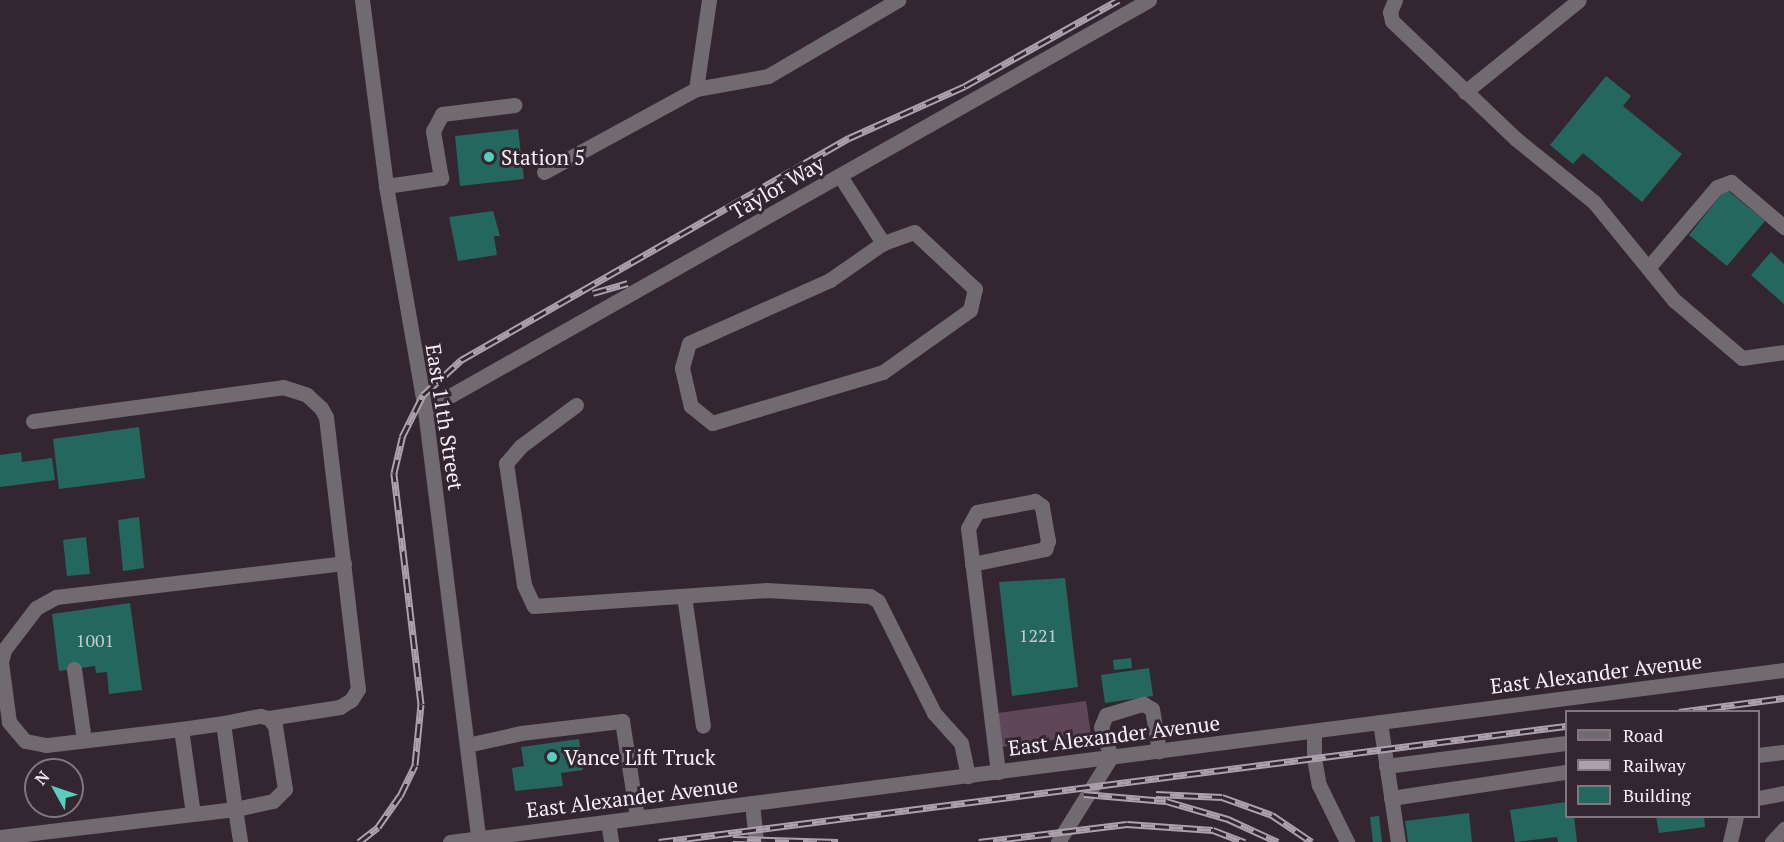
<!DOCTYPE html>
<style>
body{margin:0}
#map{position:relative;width:1784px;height:842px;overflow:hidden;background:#332631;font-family:"PT Serif",serif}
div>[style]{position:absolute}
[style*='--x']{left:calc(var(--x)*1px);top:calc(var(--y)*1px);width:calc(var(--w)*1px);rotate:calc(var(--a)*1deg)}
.green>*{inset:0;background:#5f475a}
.building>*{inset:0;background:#24675e}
.minor>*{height:15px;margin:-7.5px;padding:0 7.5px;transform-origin:7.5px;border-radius:7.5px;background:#716a70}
.rail>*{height:7px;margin-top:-3.5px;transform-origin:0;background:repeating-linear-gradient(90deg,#332631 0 14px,#ada2ab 0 28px);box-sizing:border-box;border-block:2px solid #ada2ab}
.dots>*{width:16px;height:16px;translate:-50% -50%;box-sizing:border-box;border:3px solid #332631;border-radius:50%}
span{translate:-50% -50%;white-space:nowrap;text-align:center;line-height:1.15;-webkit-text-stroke:6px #332631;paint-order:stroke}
.number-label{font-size:18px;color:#c3ccd0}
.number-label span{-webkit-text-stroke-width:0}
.poi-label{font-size:21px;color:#f8eef6}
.left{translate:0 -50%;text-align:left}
.street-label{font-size:21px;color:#f8eef6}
.legend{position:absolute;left:1565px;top:710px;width:195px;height:108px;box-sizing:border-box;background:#332631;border:2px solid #827680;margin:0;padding:8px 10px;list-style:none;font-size:18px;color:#f8eef6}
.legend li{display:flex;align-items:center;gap:12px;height:30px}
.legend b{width:30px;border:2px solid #827680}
.north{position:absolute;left:24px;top:758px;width:60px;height:60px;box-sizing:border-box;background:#332631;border:2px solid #827680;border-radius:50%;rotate:310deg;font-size:16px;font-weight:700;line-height:24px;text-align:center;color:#f8eef6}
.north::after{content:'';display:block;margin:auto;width:21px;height:27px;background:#59cebe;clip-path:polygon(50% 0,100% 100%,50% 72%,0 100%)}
</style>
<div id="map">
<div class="green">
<div style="clip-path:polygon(1086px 701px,1091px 735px,1002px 747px,998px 713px)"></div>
</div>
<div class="building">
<div style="clip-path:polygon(1606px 76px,1631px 96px,1623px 106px,1682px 154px,1642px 202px,1583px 153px,1573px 164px,1550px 145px)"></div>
<div style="clip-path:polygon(518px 129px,524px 179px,460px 186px,455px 136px)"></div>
<div style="clip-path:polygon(1726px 189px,1765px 221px,1727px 266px,1689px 235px)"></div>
<div style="clip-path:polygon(493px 211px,500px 236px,494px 236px,497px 255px,458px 261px,449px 217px)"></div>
<div style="clip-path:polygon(1771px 252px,1784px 264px,1784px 304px,1751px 275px)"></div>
<div style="clip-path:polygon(139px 427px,145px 478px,59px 489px,53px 439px)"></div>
<div style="clip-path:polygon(21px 452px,22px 462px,52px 458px,55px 480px,0 487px,0 455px)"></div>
<div style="clip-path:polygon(139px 517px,144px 568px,123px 571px,118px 520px)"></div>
<div style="clip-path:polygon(86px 537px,90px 574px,67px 576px,63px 540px)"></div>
<div style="clip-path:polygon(1065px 578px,1078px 687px,1012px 696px,999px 582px)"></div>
<div style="clip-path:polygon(130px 603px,142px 690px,109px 694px,107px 672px,96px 673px,95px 666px,59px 671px,52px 614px)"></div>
<div style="clip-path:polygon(1131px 658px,1132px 668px,1114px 670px,1113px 660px)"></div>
<div style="clip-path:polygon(1149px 668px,1153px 696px,1105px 703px,1101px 675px)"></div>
<div style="clip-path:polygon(579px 739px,583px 770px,561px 773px,563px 786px,515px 791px,512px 768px,524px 766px,521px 747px)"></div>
<div style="clip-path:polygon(1566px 802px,1566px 816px,1574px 816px,1577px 842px,1558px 842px,1557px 837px,1515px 842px,1510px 810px)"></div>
<div style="clip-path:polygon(1469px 813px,1472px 842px,1408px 842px,1405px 821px)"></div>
<div style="clip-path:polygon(1379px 816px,1382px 842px,1373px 842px,1370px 817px)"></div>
<div style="clip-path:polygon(1656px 816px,1704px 816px,1705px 827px,1659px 833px)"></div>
</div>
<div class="minor">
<div style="--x:362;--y:0;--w:188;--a:82.6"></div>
<div style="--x:386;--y:186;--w:227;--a:80.1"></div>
<div style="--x:425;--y:410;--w:435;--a:82.9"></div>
<div style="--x:1395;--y:0;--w:13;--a:113"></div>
<div style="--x:1390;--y:12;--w:9;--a:77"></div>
<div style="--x:1392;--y:21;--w:171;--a:43.6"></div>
<div style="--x:1516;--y:139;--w:100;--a:38.9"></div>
<div style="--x:1594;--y:202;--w:127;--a:50.8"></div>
<div style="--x:1674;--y:300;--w:89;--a:40.5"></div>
<div style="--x:1742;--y:358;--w:42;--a:-8.1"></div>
<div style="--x:696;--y:89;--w:90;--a:-81.7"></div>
<div style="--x:1465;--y:92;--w:146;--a:-38.9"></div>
<div style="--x:544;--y:172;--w:173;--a:-28.6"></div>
<div style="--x:696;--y:89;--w:73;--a:-10.2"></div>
<div style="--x:768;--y:76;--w:151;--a:-30.3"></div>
<div style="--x:840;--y:176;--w:80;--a:57.3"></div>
<div style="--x:883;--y:243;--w:65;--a:145.1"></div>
<div style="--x:830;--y:280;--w:154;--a:155.9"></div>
<div style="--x:689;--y:343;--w:26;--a:106"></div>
<div style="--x:682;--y:368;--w:39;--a:77"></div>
<div style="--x:691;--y:406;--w:27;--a:39"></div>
<div style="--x:712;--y:423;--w:178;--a:-16.6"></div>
<div style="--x:883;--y:372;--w:107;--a:-35.5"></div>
<div style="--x:970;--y:310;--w:22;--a:-77"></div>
<div style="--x:975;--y:289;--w:83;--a:-136.9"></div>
<div style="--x:914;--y:232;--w:33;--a:160"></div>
<div style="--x:386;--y:186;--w:56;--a:-8.3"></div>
<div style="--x:441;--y:178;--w:48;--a:-99.7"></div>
<div style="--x:433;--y:131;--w:19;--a:-62"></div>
<div style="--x:442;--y:114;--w:73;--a:-7.1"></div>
<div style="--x:1648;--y:268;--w:106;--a:-49.6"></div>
<div style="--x:1717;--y:187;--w:15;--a:-20"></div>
<div style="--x:1731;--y:182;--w:70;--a:40.3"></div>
<div style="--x:576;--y:405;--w:69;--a:143.3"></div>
<div style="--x:521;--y:446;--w:23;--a:131"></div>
<div style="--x:506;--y:463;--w:123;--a:81.6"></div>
<div style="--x:524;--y:585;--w:23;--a:65"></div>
<div style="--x:534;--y:606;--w:233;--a:-3.9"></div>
<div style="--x:766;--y:590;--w:104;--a:3.3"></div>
<div style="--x:870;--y:596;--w:9;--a:32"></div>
<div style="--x:878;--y:601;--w:125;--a:63.4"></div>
<div style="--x:934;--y:713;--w:40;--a:48"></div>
<div style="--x:961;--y:743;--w:34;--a:78"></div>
<div style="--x:425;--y:410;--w:832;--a:-29.52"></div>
<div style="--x:33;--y:421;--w:252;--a:-7.7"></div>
<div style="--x:283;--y:387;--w:25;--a:18"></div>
<div style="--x:307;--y:395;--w:19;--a:43"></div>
<div style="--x:321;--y:408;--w:10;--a:61"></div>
<div style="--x:326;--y:417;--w:274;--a:83.3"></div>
<div style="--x:358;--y:689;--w:13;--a:122"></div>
<div style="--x:351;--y:700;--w:13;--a:148"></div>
<div style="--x:340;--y:707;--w:72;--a:171.2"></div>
<div style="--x:972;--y:564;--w:75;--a:-11.6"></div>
<div style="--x:1045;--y:549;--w:9;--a:-69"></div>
<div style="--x:1048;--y:541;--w:36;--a:-100"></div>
<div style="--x:1042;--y:506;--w:9;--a:-144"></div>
<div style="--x:1035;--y:501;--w:59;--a:169.3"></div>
<div style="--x:977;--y:512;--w:18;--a:119"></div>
<div style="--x:968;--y:528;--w:246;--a:83"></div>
<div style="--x:684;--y:596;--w:131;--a:81.7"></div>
<div style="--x:74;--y:669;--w:72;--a:82"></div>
<div style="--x:1380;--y:722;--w:121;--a:81.5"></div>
<div style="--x:223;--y:723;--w:38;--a:-11"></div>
<div style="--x:260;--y:716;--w:9;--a:13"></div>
<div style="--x:269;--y:718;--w:10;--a:53"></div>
<div style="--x:275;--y:726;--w:64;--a:81"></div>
<div style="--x:285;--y:789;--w:17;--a:135"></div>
<div style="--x:273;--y:801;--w:39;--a:168"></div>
<div style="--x:235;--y:809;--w:42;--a:173.2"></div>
<div style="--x:193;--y:814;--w:86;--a:-98"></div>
<div style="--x:181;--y:729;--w:42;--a:-8.1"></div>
<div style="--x:223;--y:723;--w:87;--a:82.1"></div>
<div style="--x:235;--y:809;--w:33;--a:81"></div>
<div style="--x:181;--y:729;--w:136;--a:173.2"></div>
<div style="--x:46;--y:745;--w:21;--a:-169"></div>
<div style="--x:25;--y:741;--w:25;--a:-130"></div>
<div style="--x:9;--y:722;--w:61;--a:-97.6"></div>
<div style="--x:1;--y:662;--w:12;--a:-76"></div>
<div style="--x:4;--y:650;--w:53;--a:-52.7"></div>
<div style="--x:36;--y:608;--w:23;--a:-29"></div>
<div style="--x:56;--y:597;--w:290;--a:-6.7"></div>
<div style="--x:1314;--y:731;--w:27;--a:90"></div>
<div style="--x:1314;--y:758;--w:27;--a:80"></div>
<div style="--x:1319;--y:785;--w:64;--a:63.8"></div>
<div style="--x:467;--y:745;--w:55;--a:-12.5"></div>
<div style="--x:521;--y:733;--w:102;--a:-6.8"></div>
<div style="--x:622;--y:721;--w:97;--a:81.1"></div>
<div style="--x:1758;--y:755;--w:26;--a:-7"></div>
<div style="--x:1386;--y:766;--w:181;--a:-7.3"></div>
<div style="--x:1391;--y:798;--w:177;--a:-8.5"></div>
<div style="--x:1758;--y:798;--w:26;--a:-11"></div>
<div style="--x:752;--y:803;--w:39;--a:84"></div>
<div style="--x:608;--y:822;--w:20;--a:81"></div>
<div style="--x:0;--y:837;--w:194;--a:-6.8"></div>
<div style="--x:450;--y:842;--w:1345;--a:-7.35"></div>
<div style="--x:1058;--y:842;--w:100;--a:-58.1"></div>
<div style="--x:1111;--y:757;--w:32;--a:-108"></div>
<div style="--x:1101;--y:727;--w:13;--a:-67"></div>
<div style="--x:1106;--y:715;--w:39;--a:-17"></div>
<div style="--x:1143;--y:704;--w:10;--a:29"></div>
<div style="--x:1152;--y:709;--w:43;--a:80.5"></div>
<div style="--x:1730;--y:842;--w:27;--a:-77"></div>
<div style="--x:1772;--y:842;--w:18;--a:-47"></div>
</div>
<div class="rail">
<div style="--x:593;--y:293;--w:36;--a:-16"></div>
<div style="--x:1679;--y:712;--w:106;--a:-7.6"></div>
<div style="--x:1084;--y:794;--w:82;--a:4.9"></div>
<div style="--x:1166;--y:801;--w:65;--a:16.2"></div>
<div style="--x:1228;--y:819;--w:55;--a:24.7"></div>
<div style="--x:1156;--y:794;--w:66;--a:2.6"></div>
<div style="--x:1222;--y:797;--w:53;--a:19.8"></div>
<div style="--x:1272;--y:815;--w:48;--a:34"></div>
<div style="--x:733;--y:839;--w:105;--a:1.6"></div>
<div style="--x:359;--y:842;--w:24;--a:-38"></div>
<div style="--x:378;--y:827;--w:38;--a:-55"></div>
<div style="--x:400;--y:796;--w:34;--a:-64"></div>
<div style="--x:415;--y:765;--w:61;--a:-84.4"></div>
<div style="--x:421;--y:704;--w:233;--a:-96.7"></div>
<div style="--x:394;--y:473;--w:37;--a:-77"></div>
<div style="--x:402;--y:437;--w:47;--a:-63.4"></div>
<div style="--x:423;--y:395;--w:52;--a:-42.6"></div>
<div style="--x:461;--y:360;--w:447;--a:-29.8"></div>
<div style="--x:849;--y:138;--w:127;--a:-24.1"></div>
<div style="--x:965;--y:86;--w:176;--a:-29.3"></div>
<div style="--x:659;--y:842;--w:914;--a:-7.29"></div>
<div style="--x:979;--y:842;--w:149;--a:-6.9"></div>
<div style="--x:1127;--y:824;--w:86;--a:4"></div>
<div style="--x:1213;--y:830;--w:34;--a:21"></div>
</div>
<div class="dots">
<div style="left:489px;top:157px;background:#59cebe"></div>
<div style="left:552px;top:757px;background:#59cebe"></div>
</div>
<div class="number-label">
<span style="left:1038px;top:635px">1221</span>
<span style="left:95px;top:640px">1001</span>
</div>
<div class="poi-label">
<span class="left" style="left:501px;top:157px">Station 5</span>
<span class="left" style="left:564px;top:757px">Vance Lift Truck</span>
</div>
<div class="street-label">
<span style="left:777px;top:187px;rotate:-30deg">Taylor Way</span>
<span style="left:445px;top:417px;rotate:81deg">East 11th Street</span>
<span style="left:1596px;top:673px;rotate:-7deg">East Alexander Avenue</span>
<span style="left:1114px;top:735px;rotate:-7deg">East Alexander Avenue</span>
<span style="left:632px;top:797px;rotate:-7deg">East Alexander Avenue</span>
</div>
<ul class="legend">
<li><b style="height:8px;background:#716a70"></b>Road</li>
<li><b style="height:8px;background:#ada2ab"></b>Railway</li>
<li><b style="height:16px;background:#24675e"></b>Building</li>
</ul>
<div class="north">N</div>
</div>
